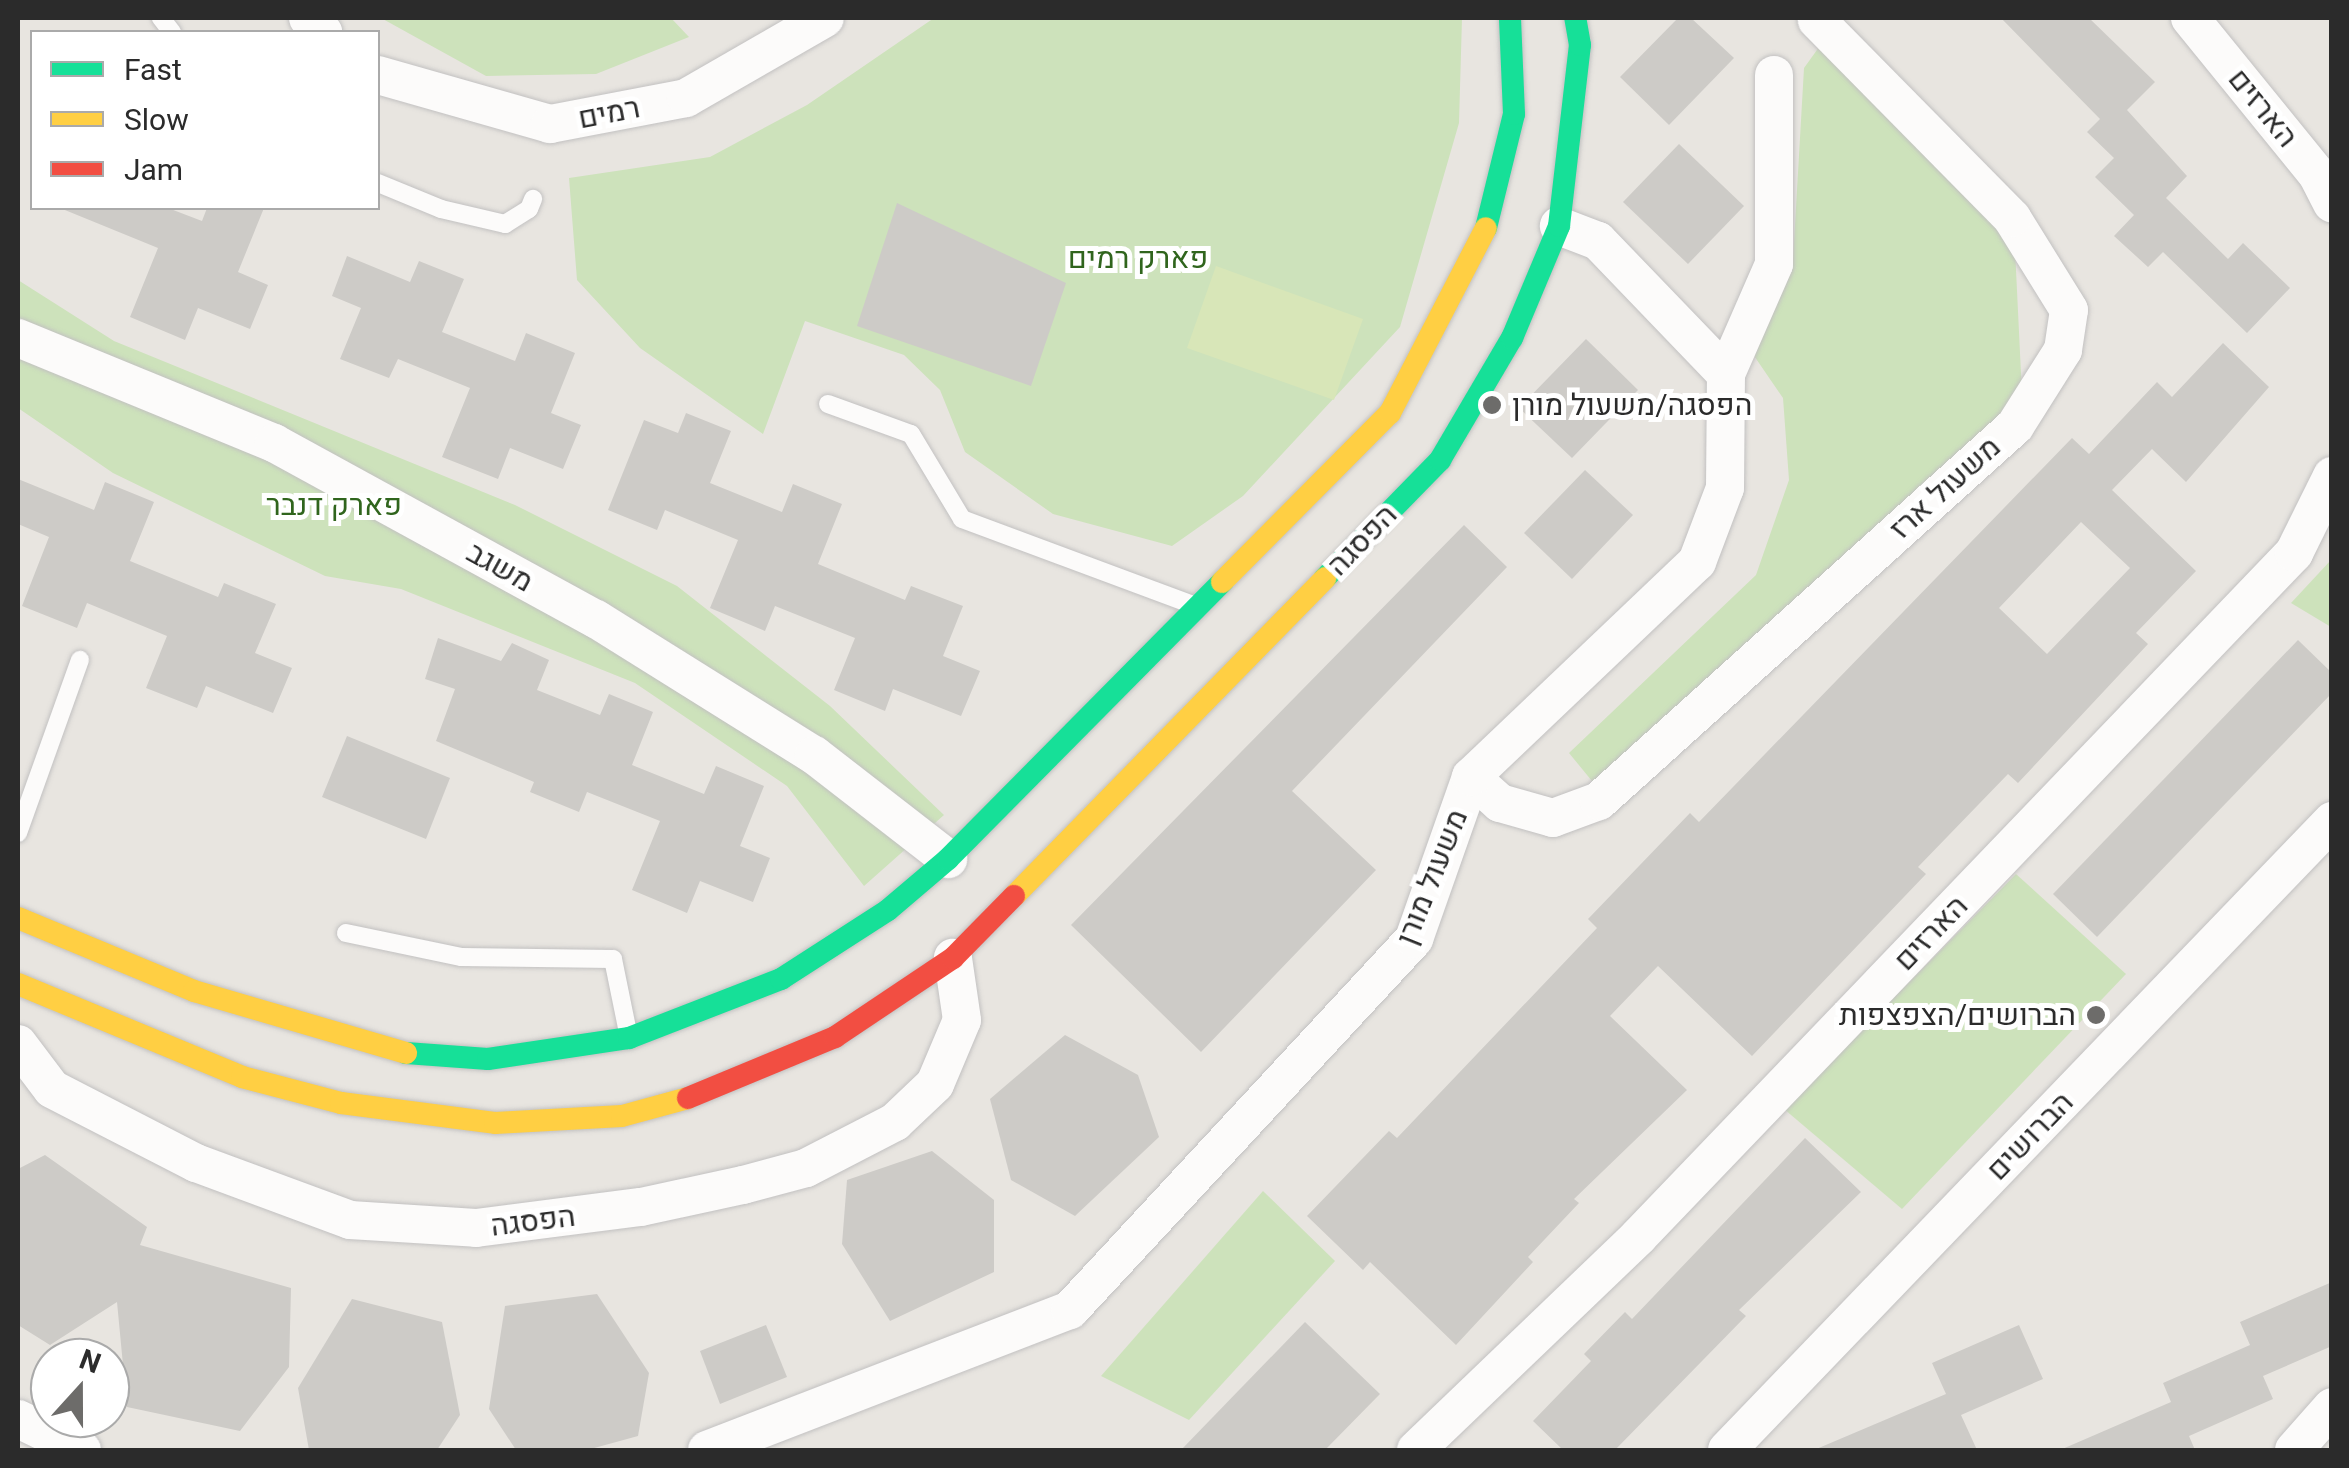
<!DOCTYPE html>
<meta charset="utf-8">
<style>
body{margin:0}
#map{position:relative;width:2349px;height:1468px;overflow:hidden;background:#e8e5e0;font-family:Roboto,Heebo,sans-serif}
div>[style]{position:absolute}
[style*='--x']{left:calc(var(--x)*1px);top:calc(var(--y)*1px);width:calc(var(--w)*1px);rotate:calc(var(--a)*1deg)}
.green>*{inset:0;background:#cde2bb}
.pitch>*{inset:0;background:#d8e6b8}
.building>*{inset:0;background:#cdcbc7}
.roads{filter:drop-shadow(0 0 2px #c2c1c1) drop-shadow(0 0 2px #c2c1c1)}
.lane>*{height:18px;margin:-9px;padding:0 9px;transform-origin:9px;border-radius:9px;background:#fcfbfa}
.street>*{height:38px;margin:-19px;padding:0 19px;transform-origin:19px;border-radius:19px;background:#fcfbfa}
.fast>*{height:22px;margin:-11px;padding:0 11px;transform-origin:11px;border-radius:11px;background:#16e098}
.slow>*{height:22px;margin:-11px;padding:0 11px;transform-origin:11px;border-radius:11px;background:#ffcf43}
.jam>*{height:22px;margin:-11px;padding:0 11px;transform-origin:11px;border-radius:11px;background:#f24e42}
.dots>*{width:28px;height:28px;translate:-50% -50%;box-sizing:border-box;border:5px solid #fff;border-radius:50%}
span{translate:-50% -50%;white-space:nowrap;text-align:center;line-height:1.15;-webkit-text-stroke:10px #fff;paint-order:stroke}
.street-label{font-size:30px;color:#2b2b2b}
.park-label{font-size:30px;color:#30651d}
.poi-label{font-size:30px;color:#2b2b2b}
.left{translate:0 -50%;text-align:left}
.right{translate:-100% -50%;text-align:right}
.frame{position:absolute;inset:0;border:20px solid #2b2b2b;pointer-events:none}
.legend{position:absolute;left:30px;top:30px;width:350px;height:180px;box-sizing:border-box;background:#fff;border:2px solid #aaa;margin:0;padding:12px 18px;list-style:none;font-size:30px;color:#2b2b2b}
.legend li{display:flex;align-items:center;gap:20px;height:50px}
.legend b{width:50px;border:2px solid #aaa}
.north{position:absolute;left:30px;top:1338px;width:100px;height:100px;box-sizing:border-box;background:#fff;border:2px solid #aaa;border-radius:50%;rotate:21deg;font-size:28px;font-weight:700;line-height:40px;text-align:center;color:#2b2b2b}
.north::after{content:'';display:block;margin:auto;width:35px;height:45px;background:#6d6c6a;clip-path:polygon(50% 0,100% 100%,50% 72%,0 100%)}
</style>
<div id="map">
<div class="green">
<div style="clip-path:polygon(381px 18px,671px 18px,689px 37px,596px 74px,486px 76px)"></div>
<div style="clip-path:polygon(934px 18px,1462px 18px,1459px 123px,1400px 327px,1243px 496px,1172px 546px,1053px 514px,965px 452px,940px 390px,904px 355px,805px 321px,763px 434px,640px 348px,577px 280px,569px 178px,710px 157px,807px 105px)"></div>
<div style="clip-path:polygon(1822px 43px,2015px 249px,2022px 394px,1601px 792px,1569px 753px,1756px 575px,1789px 480px,1783px 398px,1735px 328px,1793px 260px,1804px 68px)"></div>
<div style="clip-path:polygon(18px 280px,114px 341px,515px 505px,677px 586px,830px 706px,944px 815px,864px 886px,787px 786px,635px 683px,401px 589px,325px 576px,113px 473px,18px 408px)"></div>
<div style="clip-path:polygon(2331px 560px,2331px 627px,2291px 603px)"></div>
<div style="clip-path:polygon(2016px 874px,2126px 974px,1902px 1209px,1784px 1109px)"></div>
<div style="clip-path:polygon(1263px 1191px,1335px 1261px,1189px 1420px,1101px 1376px)"></div>
</div>
<div class="pitch">
<div style="clip-path:polygon(1216px 266px,1363px 319px,1334px 400px,1187px 348px)"></div>
</div>
<div class="building">
<div style="clip-path:polygon(1678px 18px,1691px 18px,1734px 58px,1669px 125px,1620px 77px)"></div>
<div style="clip-path:polygon(2001px 18px,2089px 18px,2155px 82px,2127px 110px,2187px 176px,2166px 198px,2228px 259px,2243px 243px,2290px 288px,2247px 333px,2163px 252px,2148px 267px,2114px 236px,2134px 215px,2095px 177px,2114px 158px,2087px 132px,2100px 119px)"></div>
<div style="clip-path:polygon(1679px 144px,1744px 206px,1688px 264px,1623px 202px)"></div>
<div style="clip-path:polygon(897px 203px,1066px 283px,1031px 386px,857px 326px)"></div>
<div style="clip-path:polygon(60px 208px,168px 208px,202px 221px,207px 208px,264px 208px,238px 272px,268px 285px,250px 329px,198px 308px,185px 340px,130px 317px,158px 248px)"></div>
<div style="clip-path:polygon(347px 256px,410px 282px,419px 261px,464px 279px,442px 332px,515px 361px,526px 333px,575px 353px,551px 413px,581px 425px,563px 469px,510px 448px,498px 479px,442px 457px,470px 388px,398px 359px,389px 378px,340px 359px,361px 308px,332px 296px)"></div>
<div style="clip-path:polygon(1586px 339px,1638px 390px,1572px 458px,1519px 408px)"></div>
<div style="clip-path:polygon(evenodd,2223px 343px,2269px 387px,2186px 482px,2152px 449px,2112px 490px,2196px 571px,2136px 633px,2148px 644px,2018px 783px,2008px 774px,1918px 867px,1926px 874px,1752px 1056px,1658px 966px,1610px 1016px,1687px 1090px,1574px 1199px,1579px 1203px,1528px 1257px,1533px 1262px,1456px 1345px,1370px 1262px,1363px 1270px,1307px 1216px,1389px 1131px,1397px 1138px,1597px 928px,1588px 919px,1690px 813px,1699px 822px,2072px 438px,2089px 454px,2157px 382px,2172px 397px,2223px 343px,2081px 522px,2130px 568px,2047px 654px,1999px 608px,2081px 522px)"></div>
<div style="clip-path:polygon(686px 413px,731px 431px,710px 483px,782px 512px,793px 484px,842px 504px,818px 564px,905px 600px,911px 586px,963px 606px,943px 656px,980px 671px,961px 716px,893px 689px,885px 711px,834px 690px,855px 638px,775px 606px,765px 631px,710px 608px,738px 540px,665px 510px,657px 530px,608px 510px,644px 420px,678px 433px)"></div>
<div style="clip-path:polygon(1585px 470px,1633px 515px,1572px 579px,1524px 533px)"></div>
<div style="clip-path:polygon(18px 479px,94px 510px,105px 482px,154px 502px,130px 561px,218px 597px,224px 583px,276px 604px,255px 653px,292px 668px,273px 713px,206px 686px,197px 708px,146px 688px,167px 636px,87px 603px,77px 628px,22px 606px,49px 537px,18px 524px)"></div>
<div style="clip-path:polygon(1464px 525px,1507px 567px,1292px 791px,1376px 870px,1201px 1052px,1071px 925px)"></div>
<div style="clip-path:polygon(438px 638px,501px 661px,512px 643px,549px 660px,537px 690px,600px 715px,609px 694px,653px 712px,632px 765px,704px 794px,716px 766px,764px 786px,740px 846px,770px 858px,753px 902px,700px 881px,687px 913px,632px 890px,660px 821px,587px 792px,579px 812px,530px 792px,534px 782px,436px 741px,455px 689px,425px 679px)"></div>
<div style="clip-path:polygon(2298px 640px,2332px 673px,2332px 693px,2097px 937px,2053px 894px)"></div>
<div style="clip-path:polygon(347px 736px,450px 778px,426px 839px,322px 797px)"></div>
<div style="clip-path:polygon(1065px 1035px,1138px 1075px,1159px 1137px,1075px 1216px,1011px 1180px,990px 1099px)"></div>
<div style="clip-path:polygon(1805px 1138px,1861px 1192px,1739px 1310px,1746px 1316px,1615px 1450px,1563px 1450px,1533px 1421px,1591px 1361px,1584px 1354px,1625px 1312px,1632px 1319px)"></div>
<div style="clip-path:polygon(932px 1151px,994px 1200px,994px 1272px,890px 1321px,842px 1244px,847px 1180px)"></div>
<div style="clip-path:polygon(45px 1155px,147px 1227px,140px 1245px,291px 1288px,289px 1367px,240px 1431px,127px 1407px,117px 1302px,50px 1345px,18px 1325px,18px 1169px)"></div>
<div style="clip-path:polygon(2332px 1282px,2332px 1346px,2263px 1376px,2273px 1399px,2189px 1436px,2195px 1450px,2060px 1450px,2171px 1402px,2163px 1383px,2250px 1345px,2240px 1322px)"></div>
<div style="clip-path:polygon(597px 1294px,649px 1373px,638px 1436px,587px 1450px,516px 1450px,489px 1409px,505px 1306px)"></div>
<div style="clip-path:polygon(352px 1299px,442px 1322px,460px 1415px,437px 1450px,309px 1450px,298px 1388px)"></div>
<div style="clip-path:polygon(1305px 1322px,1380px 1394px,1325px 1450px,1181px 1450px)"></div>
<div style="clip-path:polygon(766px 1325px,787px 1377px,720px 1404px,700px 1351px)"></div>
<div style="clip-path:polygon(2019px 1325px,2043px 1379px,1961px 1415px,1977px 1450px,1814px 1450px,1946px 1394px,1932px 1363px)"></div>
</div>
<div class="roads">
<div class="lane">
<div style="--x:161;--y:18;--w:18;--a:52"></div>
<div style="--x:378;--y:183;--w:68;--a:22.4"></div>
<div style="--x:441;--y:209;--w:66;--a:13.2"></div>
<div style="--x:505;--y:224;--w:28;--a:-32"></div>
<div style="--x:529;--y:209;--w:11;--a:-68"></div>
<div style="--x:828;--y:404;--w:88;--a:19.9"></div>
<div style="--x:911;--y:434;--w:99;--a:59"></div>
<div style="--x:962;--y:519;--w:243;--a:20.4"></div>
<div style="--x:18;--y:833;--w:184;--a:-70.3"></div>
<div style="--x:346;--y:933;--w:117;--a:11.8"></div>
<div style="--x:461;--y:957;--w:152;--a:0.8"></div>
<div style="--x:613;--y:959;--w:76;--a:78.5"></div>
</div>
<div class="street">
<div style="--x:308;--y:18;--w:21;--a:43"></div>
<div style="--x:2190;--y:18;--w:201;--a:50.9"></div>
<div style="--x:2317;--y:174;--w:33;--a:63"></div>
<div style="--x:378;--y:75;--w:179;--a:15.9"></div>
<div style="--x:550;--y:124;--w:138;--a:-10.8"></div>
<div style="--x:686;--y:98;--w:160;--a:-29.9"></div>
<div style="--x:18;--y:338;--w:277;--a:22.3"></div>
<div style="--x:274;--y:443;--w:367;--a:28.7"></div>
<div style="--x:596;--y:619;--w:257;--a:32"></div>
<div style="--x:814;--y:755;--w:170;--a:37.8"></div>
<div style="--x:1726;--y:374;--w:120;--a:-66.4"></div>
<div style="--x:1774;--y:264;--w:189;--a:-90"></div>
<div style="--x:1471;--y:777;--w:39;--a:42"></div>
<div style="--x:1500;--y:803;--w:55;--a:15.8"></div>
<div style="--x:1553;--y:818;--w:49;--a:-20.3"></div>
<div style="--x:1599;--y:801;--w:560;--a:-42.03"></div>
<div style="--x:2015;--y:426;--w:90;--a:-57.7"></div>
<div style="--x:2063;--y:350;--w:40;--a:-81.5"></div>
<div style="--x:2069;--y:310;--w:108;--a:-121.8"></div>
<div style="--x:2012;--y:218;--w:278;--a:-134.6"></div>
<div style="--x:18;--y:1044;--w:56;--a:52.9"></div>
<div style="--x:52;--y:1089;--w:162;--a:27.2"></div>
<div style="--x:196;--y:1163;--w:164;--a:20.3"></div>
<div style="--x:350;--y:1220;--w:126;--a:3.6"></div>
<div style="--x:476;--y:1228;--w:166;--a:-7.3"></div>
<div style="--x:641;--y:1207;--w:104;--a:-12.2"></div>
<div style="--x:743;--y:1185;--w:65;--a:-15.1"></div>
<div style="--x:806;--y:1168;--w:100;--a:-27.3"></div>
<div style="--x:895;--y:1122;--w:55;--a:-43.5"></div>
<div style="--x:935;--y:1084;--w:69;--a:-67.1"></div>
<div style="--x:962;--y:1020;--w:63;--a:-98.3"></div>
<div style="--x:18;--y:1419;--w:71;--a:25.8"></div>
<div style="--x:707;--y:1450;--w:389;--a:-21.1"></div>
<div style="--x:1070;--y:1310;--w:506;--a:-47.16"></div>
<div style="--x:1414;--y:939;--w:172;--a:-70.6"></div>
<div style="--x:1471;--y:777;--w:312;--a:-43.6"></div>
<div style="--x:1697;--y:562;--w:79;--a:-69.3"></div>
<div style="--x:1725;--y:488;--w:114;--a:-89.5"></div>
<div style="--x:1726;--y:374;--w:185;--a:-133.9"></div>
<div style="--x:1598;--y:241;--w:42;--a:-159"></div>
<div style="--x:1416;--y:1450;--w:308;--a:-43.8"></div>
<div style="--x:1638;--y:1237;--w:948;--a:-46.2"></div>
<div style="--x:2294;--y:553;--w:86;--a:-63.7"></div>
<div style="--x:1727;--y:1450;--w:873;--a:-46.11"></div>
<div style="--x:2294;--y:1450;--w:57;--a:-48.5"></div>
</div>
<div class="fast">
<div style="--x:1486;--y:228;--w:117;--a:-76.2"></div>
<div style="--x:1514;--y:114;--w:96;--a:-92.4"></div>
<div style="--x:1325;--y:578;--w:165;--a:-45.7"></div>
<div style="--x:1440;--y:460;--w:142;--a:-59.5"></div>
<div style="--x:1512;--y:338;--w:121;--a:-67.2"></div>
<div style="--x:1559;--y:226;--w:182;--a:-83.4"></div>
<div style="--x:1580;--y:45;--w:27;--a:-100"></div>
<div style="--x:406;--y:1053;--w:82;--a:4.2"></div>
<div style="--x:488;--y:1059;--w:143;--a:-8.5"></div>
<div style="--x:629;--y:1038;--w:163;--a:-21.2"></div>
<div style="--x:781;--y:979;--w:127;--a:-32.8"></div>
<div style="--x:888;--y:910;--w:79;--a:-40.4"></div>
<div style="--x:948;--y:859;--w:390;--a:-45.3"></div>
</div>
<div class="slow">
<div style="--x:1222;--y:582;--w:238;--a:-45.2"></div>
<div style="--x:1390;--y:413;--w:208;--a:-62.6"></div>
<div style="--x:1014;--y:896;--w:445;--a:-45.6"></div>
<div style="--x:18;--y:918;--w:191;--a:22.5"></div>
<div style="--x:194;--y:991;--w:221;--a:16.3"></div>
<div style="--x:18;--y:984;--w:243;--a:22.5"></div>
<div style="--x:242;--y:1077;--w:102;--a:14.7"></div>
<div style="--x:341;--y:1103;--w:155;--a:7.4"></div>
<div style="--x:495;--y:1123;--w:127;--a:-3.2"></div>
<div style="--x:622;--y:1116;--w:68;--a:-15.3"></div>
</div>
<div class="jam">
<div style="--x:688;--y:1098;--w:159;--a:-22.5"></div>
<div style="--x:835;--y:1037;--w:142;--a:-33.8"></div>
<div style="--x:953;--y:958;--w:87;--a:-45.5"></div>
</div>
</div>
<div class="dots">
<div style="left:1492px;top:405px;background:#6d6c6a"></div>
<div style="left:2096px;top:1015px;background:#6d6c6a"></div>
</div>
<div class="street-label">
<span style="left:2263px;top:108px;rotate:51deg">הארזים</span>
<span style="left:609px;top:113px;rotate:-11deg">רמים</span>
<span style="left:1945px;top:488px;rotate:-42deg">משעול ארז</span>
<span style="left:1362px;top:540px;rotate:-46deg">הפסגה</span>
<span style="left:500px;top:567px;rotate:29deg">משגב</span>
<span style="left:1432px;top:877px;rotate:-68deg">משעול מורן</span>
<span style="left:1931px;top:933px;rotate:-46deg">הארזים</span>
<span style="left:2030px;top:1136px;rotate:-46deg">הברושים</span>
<span style="left:533px;top:1221px;rotate:-7deg">הפסגה</span>
</div>
<div class="park-label">
<span style="left:1138px;top:258px">פארק רמים</span>
<span style="left:334px;top:505px">פארק דנבר</span>
</div>
<div class="poi-label">
<span class="left" style="left:1512px;top:405px">הפסגה/משעול מורן</span>
<span class="right" style="left:2076px;top:1015px">הברושים/הצפצפות</span>
</div>
<div class="frame"></div>
<ul class="legend">
<li><b style="height:12px;background:#16e098"></b>Fast</li>
<li><b style="height:12px;background:#ffcf43"></b>Slow</li>
<li><b style="height:12px;background:#f24e42"></b>Jam</li>
</ul>
<div class="north">N</div>
</div>
